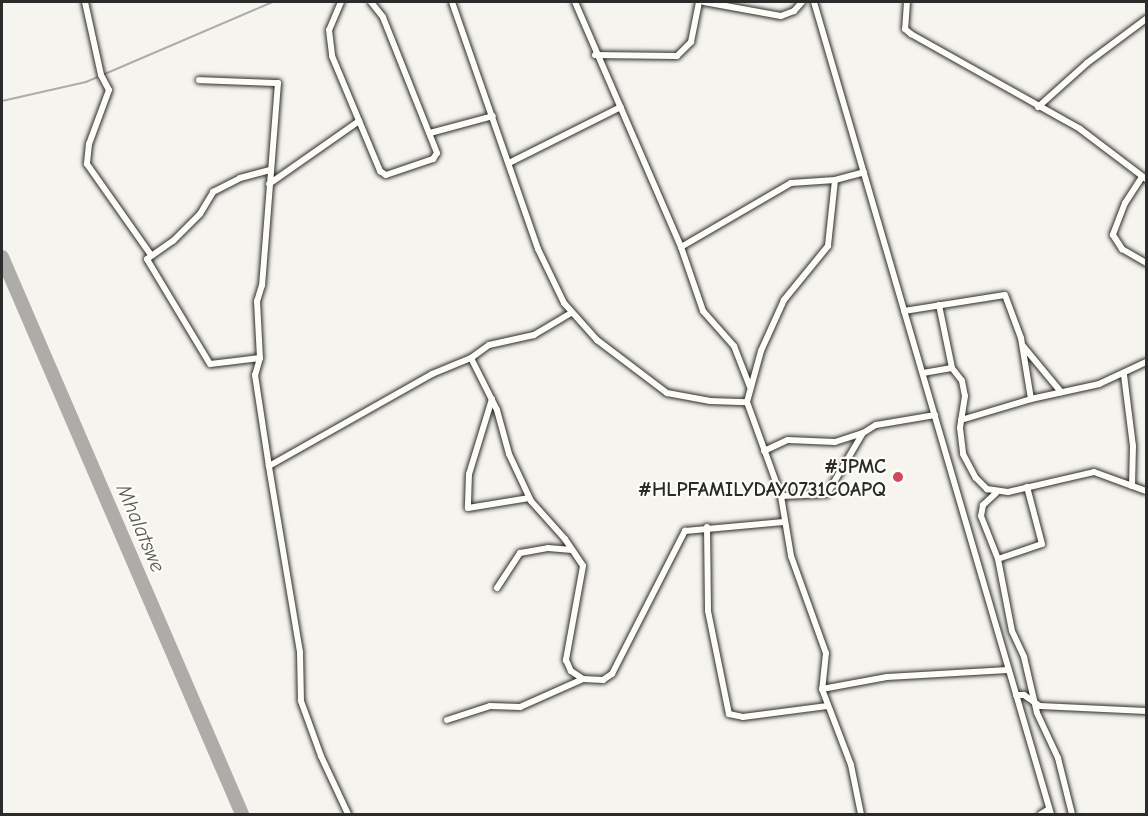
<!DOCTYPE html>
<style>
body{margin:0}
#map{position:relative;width:1148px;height:816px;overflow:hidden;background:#f5f4ef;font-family:"Comic Neue",sans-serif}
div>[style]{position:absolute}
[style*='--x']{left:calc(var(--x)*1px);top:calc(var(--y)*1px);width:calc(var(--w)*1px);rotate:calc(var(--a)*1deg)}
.stream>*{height:2px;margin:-1px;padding:0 1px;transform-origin:1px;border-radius:1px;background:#adaca9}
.river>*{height:14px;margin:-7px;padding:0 7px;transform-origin:7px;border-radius:7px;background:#adaca9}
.roads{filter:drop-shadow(0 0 2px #2b2b2b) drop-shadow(0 0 2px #2b2b2b)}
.minor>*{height:6px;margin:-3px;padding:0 3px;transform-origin:3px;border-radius:3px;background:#fdfcf7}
.dots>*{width:16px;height:16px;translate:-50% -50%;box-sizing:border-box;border:3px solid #fdfcf7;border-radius:50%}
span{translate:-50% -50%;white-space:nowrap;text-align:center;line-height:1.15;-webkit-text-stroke:4.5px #fdfcf7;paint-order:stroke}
.poi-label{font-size:20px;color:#2b2b2b;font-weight:700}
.right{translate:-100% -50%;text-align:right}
.water-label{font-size:21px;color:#585857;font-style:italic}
.frame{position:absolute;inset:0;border:3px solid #2b2b2b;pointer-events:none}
</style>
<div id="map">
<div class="stream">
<div style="--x:2;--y:101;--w:86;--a:-12.7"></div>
<div style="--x:86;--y:82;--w:203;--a:-23.2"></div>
</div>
<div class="river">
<div style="--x:2;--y:257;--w:607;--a:66.69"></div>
</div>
<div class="roads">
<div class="minor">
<div style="--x:85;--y:2;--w:75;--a:77.6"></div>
<div style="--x:101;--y:75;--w:17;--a:62"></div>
<div style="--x:109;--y:90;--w:58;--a:110.3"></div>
<div style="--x:89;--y:144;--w:20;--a:96"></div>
<div style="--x:87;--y:164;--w:111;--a:54.9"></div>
<div style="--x:341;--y:2;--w:30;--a:113"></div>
<div style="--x:329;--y:30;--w:26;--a:83"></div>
<div style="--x:332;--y:56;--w:125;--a:67.3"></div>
<div style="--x:380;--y:171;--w:7;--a:34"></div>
<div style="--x:386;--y:175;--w:50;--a:-18.8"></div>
<div style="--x:433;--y:159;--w:7;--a:-56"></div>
<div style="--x:437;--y:153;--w:146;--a:-111.7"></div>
<div style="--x:383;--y:17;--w:19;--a:-129"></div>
<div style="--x:452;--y:2;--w:262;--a:70.8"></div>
<div style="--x:538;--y:249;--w:60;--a:64.3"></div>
<div style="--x:564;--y:303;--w:50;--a:48.3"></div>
<div style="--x:597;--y:340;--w:88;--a:37.1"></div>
<div style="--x:667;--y:393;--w:44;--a:10.5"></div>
<div style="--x:710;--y:401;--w:37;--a:2"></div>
<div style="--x:575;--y:2;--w:267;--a:66.6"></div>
<div style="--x:681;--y:247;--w:68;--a:71"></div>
<div style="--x:703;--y:311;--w:47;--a:48.5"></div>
<div style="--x:734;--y:346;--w:44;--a:68.7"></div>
<div style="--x:704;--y:2;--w:78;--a:10.3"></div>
<div style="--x:781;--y:16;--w:14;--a:-21"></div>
<div style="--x:794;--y:11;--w:12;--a:-48"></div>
<div style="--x:814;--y:2;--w:846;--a:73.73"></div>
<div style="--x:907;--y:2;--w:27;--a:94"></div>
<div style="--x:905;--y:29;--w:8;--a:40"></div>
<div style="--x:911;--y:34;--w:194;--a:29.3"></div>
<div style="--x:1080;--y:129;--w:83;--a:37.1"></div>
<div style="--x:595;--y:55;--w:82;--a:0.7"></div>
<div style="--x:677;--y:56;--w:20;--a:-45"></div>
<div style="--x:691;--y:42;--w:41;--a:-78.7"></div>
<div style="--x:199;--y:80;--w:79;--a:2.2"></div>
<div style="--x:278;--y:83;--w:203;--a:94.5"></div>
<div style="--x:262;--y:285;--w:17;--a:107"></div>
<div style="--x:257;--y:301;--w:57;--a:87"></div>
<div style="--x:260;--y:358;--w:18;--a:106"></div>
<div style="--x:255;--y:375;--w:92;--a:81.3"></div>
<div style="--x:1038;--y:107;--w:66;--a:-41.9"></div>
<div style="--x:1087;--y:63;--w:74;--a:-36.7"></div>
<div style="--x:430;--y:133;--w:65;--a:-15.1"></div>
<div style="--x:509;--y:163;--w:125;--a:-26.6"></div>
<div style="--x:1142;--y:177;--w:31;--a:123"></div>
<div style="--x:1125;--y:203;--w:34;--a:111"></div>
<div style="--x:1113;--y:235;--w:17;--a:57"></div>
<div style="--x:1122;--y:249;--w:28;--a:30"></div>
<div style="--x:835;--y:180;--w:66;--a:96.1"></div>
<div style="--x:828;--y:246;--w:70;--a:129.2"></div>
<div style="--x:784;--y:300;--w:56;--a:114.3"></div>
<div style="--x:761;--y:351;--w:53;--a:105.4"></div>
<div style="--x:747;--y:402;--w:100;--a:70.1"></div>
<div style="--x:781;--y:496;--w:61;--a:80.5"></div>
<div style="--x:791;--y:556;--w:103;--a:70.2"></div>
<div style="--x:826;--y:653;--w:36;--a:96"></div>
<div style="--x:822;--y:689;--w:81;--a:69.1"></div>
<div style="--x:851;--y:765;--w:50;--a:78.5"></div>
<div style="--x:269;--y:184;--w:110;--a:-35"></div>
<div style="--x:681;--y:247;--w:127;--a:-30.2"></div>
<div style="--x:791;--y:183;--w:44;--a:-3.9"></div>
<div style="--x:835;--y:180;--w:30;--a:-15"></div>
<div style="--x:939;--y:305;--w:64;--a:78.3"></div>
<div style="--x:904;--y:311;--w:102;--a:-9"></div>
<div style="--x:1005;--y:295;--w:46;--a:69.6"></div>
<div style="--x:1021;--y:338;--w:62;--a:80.7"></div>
<div style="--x:1023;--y:346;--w:60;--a:50.4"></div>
<div style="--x:260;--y:358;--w:50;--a:173.2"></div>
<div style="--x:210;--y:364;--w:122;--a:-121"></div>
<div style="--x:147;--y:259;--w:32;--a:-35"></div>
<div style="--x:173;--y:241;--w:38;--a:-45"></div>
<div style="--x:200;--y:214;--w:26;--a:-59"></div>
<div style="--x:213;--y:192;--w:30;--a:-27"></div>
<div style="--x:240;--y:178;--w:30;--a:-15"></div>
<div style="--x:471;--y:358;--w:58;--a:63.4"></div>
<div style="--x:497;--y:410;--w:46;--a:74.7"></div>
<div style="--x:509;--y:454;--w:52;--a:64.9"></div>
<div style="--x:531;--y:501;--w:51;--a:48.2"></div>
<div style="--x:565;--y:539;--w:32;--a:56"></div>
<div style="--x:583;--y:566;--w:96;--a:100.3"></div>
<div style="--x:566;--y:660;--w:12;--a:66"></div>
<div style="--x:571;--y:671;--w:14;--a:34"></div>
<div style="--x:583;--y:679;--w:20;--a:3"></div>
<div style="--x:603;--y:680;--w:11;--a:-34"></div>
<div style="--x:612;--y:674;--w:161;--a:-63"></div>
<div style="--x:685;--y:531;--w:99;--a:-5.2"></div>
<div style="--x:923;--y:373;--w:29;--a:-10"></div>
<div style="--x:952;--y:368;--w:16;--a:52"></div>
<div style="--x:962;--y:381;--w:15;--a:79"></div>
<div style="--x:965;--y:396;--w:32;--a:99"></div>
<div style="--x:960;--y:428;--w:26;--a:83"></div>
<div style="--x:963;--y:454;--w:27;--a:62"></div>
<div style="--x:976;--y:478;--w:16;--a:45"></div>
<div style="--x:987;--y:489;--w:21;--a:8"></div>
<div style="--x:1008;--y:492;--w:88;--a:-13.1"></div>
<div style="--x:1094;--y:472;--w:55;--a:20.1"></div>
<div style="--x:1124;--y:375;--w:72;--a:82.8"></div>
<div style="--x:1133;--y:446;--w:40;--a:91.4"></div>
<div style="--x:492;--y:399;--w:78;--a:107"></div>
<div style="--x:469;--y:474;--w:34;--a:92"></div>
<div style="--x:468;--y:508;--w:62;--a:-9.3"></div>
<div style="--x:961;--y:420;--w:73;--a:-16.7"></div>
<div style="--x:1031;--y:399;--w:70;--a:-12.4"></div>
<div style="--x:1099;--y:384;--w:52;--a:-25.1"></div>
<div style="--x:764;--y:451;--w:26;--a:-25"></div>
<div style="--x:788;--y:440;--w:47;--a:2.4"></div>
<div style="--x:835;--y:442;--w:28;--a:-18"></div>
<div style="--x:996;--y:493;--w:18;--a:137"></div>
<div style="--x:983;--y:505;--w:11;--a:100"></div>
<div style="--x:981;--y:516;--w:46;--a:68.4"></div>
<div style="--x:998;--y:559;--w:73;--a:79"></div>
<div style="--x:1012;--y:631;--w:29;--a:65"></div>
<div style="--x:1024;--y:657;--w:57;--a:76.9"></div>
<div style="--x:1037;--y:713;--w:50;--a:65"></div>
<div style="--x:1058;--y:758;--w:58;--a:76"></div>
<div style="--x:781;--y:496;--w:46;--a:-2.5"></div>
<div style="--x:827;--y:494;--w:71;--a:-59.5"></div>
<div style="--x:863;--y:433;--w:15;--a:-32"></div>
<div style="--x:876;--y:425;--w:60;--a:-9.6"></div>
<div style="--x:707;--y:527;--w:84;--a:89.3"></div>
<div style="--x:708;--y:611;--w:105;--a:78.5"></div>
<div style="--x:729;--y:714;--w:14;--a:12"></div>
<div style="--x:743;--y:717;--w:85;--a:-7.5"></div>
<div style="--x:998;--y:559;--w:46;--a:-18.8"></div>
<div style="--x:1042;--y:544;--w:59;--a:-104.7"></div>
<div style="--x:497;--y:588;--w:42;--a:-56.7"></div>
<div style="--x:520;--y:553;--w:28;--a:-10"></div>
<div style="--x:548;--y:548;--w:24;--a:5"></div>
<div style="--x:822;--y:689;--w:66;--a:-10.5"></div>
<div style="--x:887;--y:677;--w:121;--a:-3.3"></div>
<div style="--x:1016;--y:695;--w:8;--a:0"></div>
<div style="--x:1024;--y:695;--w:19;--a:35"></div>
<div style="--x:1040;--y:706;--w:106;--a:2.7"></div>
<div style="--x:447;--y:720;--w:45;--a:-18"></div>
<div style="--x:490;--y:706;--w:30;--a:2"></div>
<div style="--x:520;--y:707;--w:69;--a:-24"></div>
<div style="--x:348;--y:814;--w:64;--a:-115"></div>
<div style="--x:321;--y:756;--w:59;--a:-110"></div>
<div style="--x:301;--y:701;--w:49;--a:-91.2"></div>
<div style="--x:300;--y:652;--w:189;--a:-99.5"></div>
<div style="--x:269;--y:466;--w:187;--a:-29.4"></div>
<div style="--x:432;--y:374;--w:42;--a:-22.3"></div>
<div style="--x:471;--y:358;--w:22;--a:-36"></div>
<div style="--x:489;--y:345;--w:46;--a:-12.5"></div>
<div style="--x:534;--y:335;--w:43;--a:-30.7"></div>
<div style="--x:1041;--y:814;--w:9;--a:-32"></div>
</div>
</div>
<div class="dots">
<div style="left:898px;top:477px;background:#d1495b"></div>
</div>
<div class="poi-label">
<span class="right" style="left:886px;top:478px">#JPMC<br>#HLPFAMILYDAY0731COAPQ</span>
</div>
<div class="water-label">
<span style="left:141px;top:528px;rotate:67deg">Mhalatswe</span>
</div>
<div class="frame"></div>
</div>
